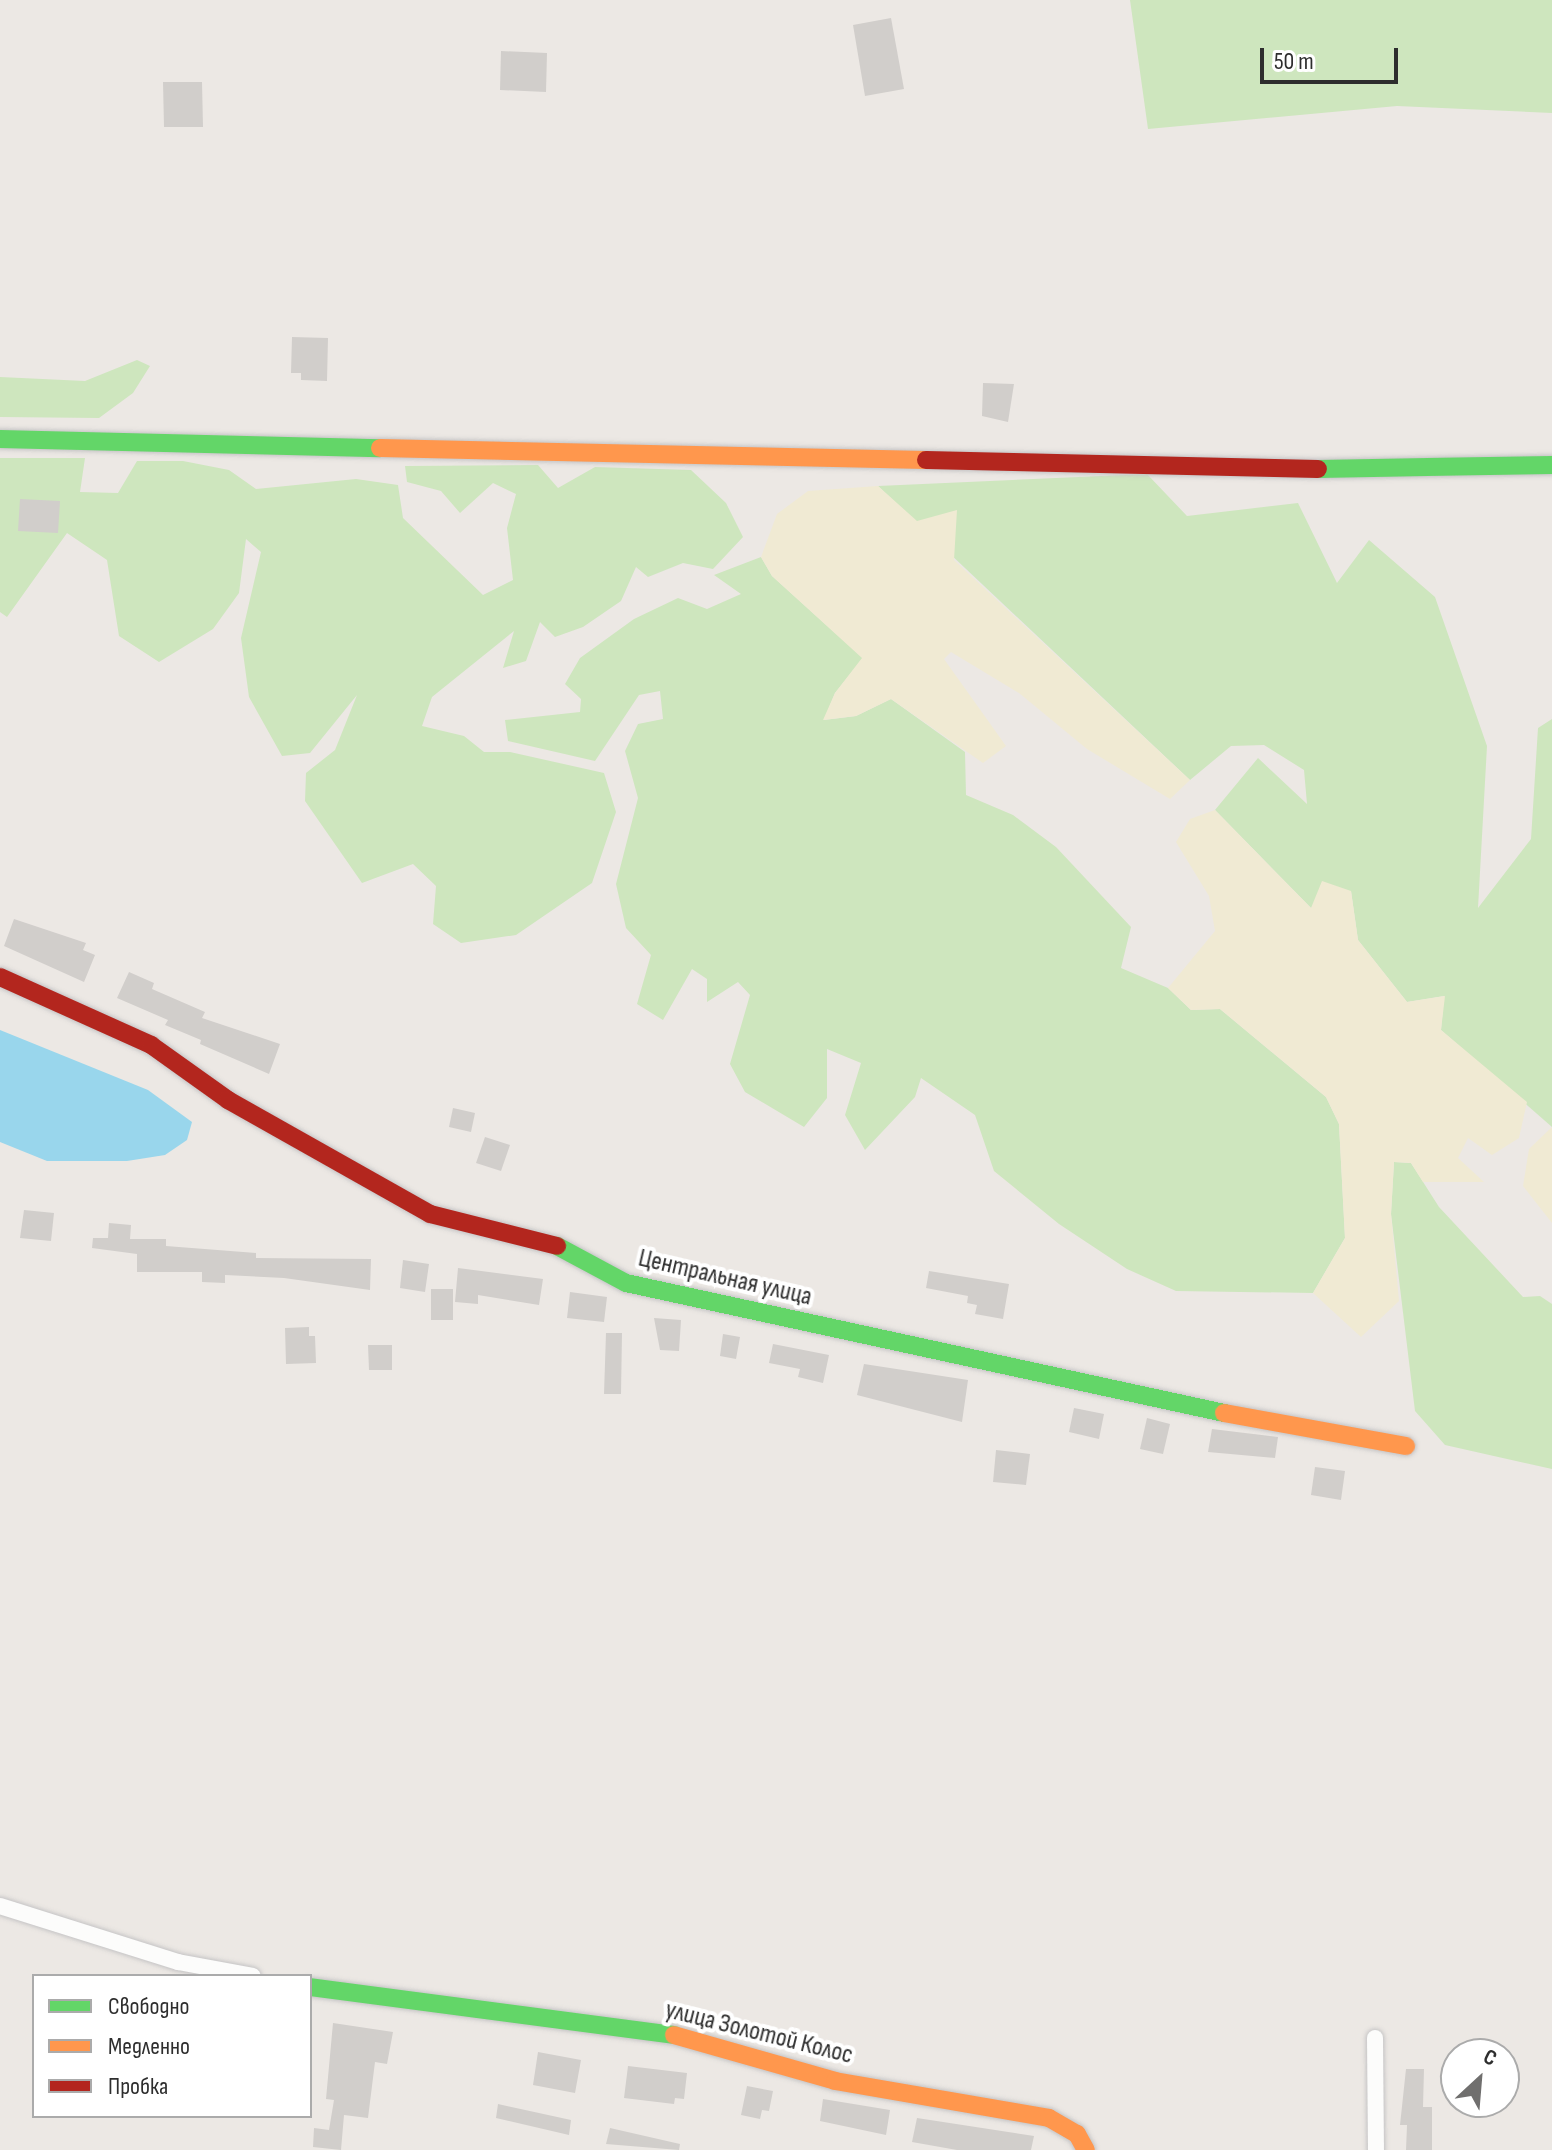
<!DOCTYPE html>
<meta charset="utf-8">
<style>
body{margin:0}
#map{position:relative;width:1552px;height:2150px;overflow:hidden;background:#ece8e4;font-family:"Sofia Sans Condensed",sans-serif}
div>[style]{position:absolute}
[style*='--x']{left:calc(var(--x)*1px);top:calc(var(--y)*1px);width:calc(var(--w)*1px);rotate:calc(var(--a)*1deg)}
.green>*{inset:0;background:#cee6be}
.sand>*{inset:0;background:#f0ead3}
.water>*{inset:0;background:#99d6ec}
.building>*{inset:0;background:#d1cecb}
.roads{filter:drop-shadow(0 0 2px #c5c4c5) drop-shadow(0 0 2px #c5c4c5)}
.street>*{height:16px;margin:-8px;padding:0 8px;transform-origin:8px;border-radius:8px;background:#fcfcfb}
.fast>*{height:18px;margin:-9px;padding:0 9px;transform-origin:9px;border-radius:9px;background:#63d668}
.slow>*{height:18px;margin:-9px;padding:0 9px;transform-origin:9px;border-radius:9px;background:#ff974d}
.jam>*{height:18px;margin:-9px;padding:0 9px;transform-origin:9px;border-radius:9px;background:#b3261e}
span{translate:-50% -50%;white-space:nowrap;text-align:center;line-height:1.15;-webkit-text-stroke:8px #fff;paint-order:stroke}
.street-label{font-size:26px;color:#2e2e2e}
.legend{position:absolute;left:32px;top:1974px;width:280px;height:144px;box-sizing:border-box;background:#fff;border:2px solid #ababab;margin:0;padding:10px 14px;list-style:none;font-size:24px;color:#2e2e2e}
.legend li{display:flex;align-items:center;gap:16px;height:40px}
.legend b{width:40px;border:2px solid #ababab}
.north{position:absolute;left:1440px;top:2038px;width:80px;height:80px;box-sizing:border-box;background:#fff;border:2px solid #ababab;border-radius:50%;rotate:26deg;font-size:22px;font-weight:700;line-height:32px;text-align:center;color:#2e2e2e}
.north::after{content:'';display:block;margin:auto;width:28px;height:36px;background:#706f6e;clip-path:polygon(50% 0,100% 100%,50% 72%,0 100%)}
.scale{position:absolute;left:1260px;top:48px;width:138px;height:36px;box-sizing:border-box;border:4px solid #2e2e2e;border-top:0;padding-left:10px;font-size:24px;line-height:28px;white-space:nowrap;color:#2e2e2e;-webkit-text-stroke:6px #fff;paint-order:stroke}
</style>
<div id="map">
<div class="green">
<div style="clip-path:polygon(1130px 0,1552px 0,1552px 113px,1397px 106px,1148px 129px)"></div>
<div style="clip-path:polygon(137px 360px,150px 366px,133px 393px,99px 418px,0 417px,0 377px,85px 381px)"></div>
<div style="clip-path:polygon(0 458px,85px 458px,80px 492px,118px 493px,137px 461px,183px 461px,229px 470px,256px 489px,356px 479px,398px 485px,403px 518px,483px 595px,513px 580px,507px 528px,516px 494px,493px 483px,460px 513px,441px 491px,407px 482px,405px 466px,538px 465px,558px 488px,595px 467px,691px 470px,726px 503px,743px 537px,713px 569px,683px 563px,648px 577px,636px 567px,621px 601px,583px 627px,555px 637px,540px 622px,526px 661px,503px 668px,514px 631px,432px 697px,422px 726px,464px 736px,484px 752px,510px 752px,604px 773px,616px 812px,592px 883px,516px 935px,461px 943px,433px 924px,436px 886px,413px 864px,362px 883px,305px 801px,306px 773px,335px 750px,357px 695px,310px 753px,282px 756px,249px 697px,241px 638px,261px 552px,246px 539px,239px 593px,213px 629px,159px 662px,119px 636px,107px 560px,67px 533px,7px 617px,0 612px)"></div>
<div style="clip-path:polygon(1147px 474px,1187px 516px,1298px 503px,1337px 583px,1369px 540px,1435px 597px,1487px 746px,1478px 908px,1531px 839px,1538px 728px,1552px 719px,1552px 1127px,1441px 1030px,1444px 996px,1407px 1002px,1358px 940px,1351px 891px,1311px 908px,1215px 810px,1258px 758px,1307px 804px,1304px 770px,1264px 745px,1231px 746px,1190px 780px,878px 486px)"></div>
<div style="clip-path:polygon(761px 557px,772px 576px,863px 658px,835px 693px,824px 720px,856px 716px,891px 699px,965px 752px,966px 795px,1013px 815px,1056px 847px,1131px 927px,1121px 968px,1168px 988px,1191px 1010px,1220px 1009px,1326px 1097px,1339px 1124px,1345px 1238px,1313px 1293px,1176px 1291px,1127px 1269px,1059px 1224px,994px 1171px,975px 1115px,921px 1078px,915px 1097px,865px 1150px,845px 1115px,861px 1063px,827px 1049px,827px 1098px,804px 1127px,745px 1092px,730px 1064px,750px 995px,738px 982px,707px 1002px,707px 979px,692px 969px,663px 1020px,637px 1004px,651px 955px,626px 928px,616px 884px,638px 798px,625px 751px,638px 724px,663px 719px,660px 691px,639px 695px,595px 761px,508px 741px,505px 720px,580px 712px,581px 699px,565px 684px,580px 658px,634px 619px,678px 598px,707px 609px,741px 594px,714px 575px)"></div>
<div style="clip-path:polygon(1394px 1162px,1411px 1163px,1439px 1207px,1523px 1297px,1540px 1296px,1552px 1304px,1552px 1469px,1445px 1445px,1415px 1411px,1391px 1214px)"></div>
</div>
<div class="sand">
<div style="clip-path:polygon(878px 486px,917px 521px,957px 510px,954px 560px,1190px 780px,1170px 799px,1087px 749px,1019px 693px,951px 652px,944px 659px,1006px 746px,983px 763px,891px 699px,856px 716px,823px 720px,835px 693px,862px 658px,772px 576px,761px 557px,777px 514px,808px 491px)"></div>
<div style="clip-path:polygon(1215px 810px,1311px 908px,1322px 881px,1351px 891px,1358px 940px,1407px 1002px,1445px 996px,1441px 1030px,1527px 1102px,1519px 1138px,1492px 1155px,1468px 1138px,1458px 1158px,1484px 1182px,1423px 1182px,1411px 1163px,1394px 1162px,1391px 1214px,1399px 1301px,1361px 1337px,1313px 1293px,1345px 1238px,1339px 1124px,1326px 1097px,1220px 1009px,1191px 1010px,1168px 988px,1215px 931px,1209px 896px,1176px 842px,1190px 819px)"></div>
<div style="clip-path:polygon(1552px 1127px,1552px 1223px,1523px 1186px,1529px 1149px)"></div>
</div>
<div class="water">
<div style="clip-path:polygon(0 1030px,148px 1090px,192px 1122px,187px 1140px,165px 1155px,127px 1161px,47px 1161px,0 1142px)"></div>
</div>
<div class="building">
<div style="clip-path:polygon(891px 18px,904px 89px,865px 96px,853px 25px)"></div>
<div style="clip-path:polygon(501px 51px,547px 53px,546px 92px,500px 90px)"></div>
<div style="clip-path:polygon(163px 82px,202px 82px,203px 127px,164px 127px)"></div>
<div style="clip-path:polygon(292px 337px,328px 338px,327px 381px,301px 380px,301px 373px,291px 373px)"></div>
<div style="clip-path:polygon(983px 383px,1014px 384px,1008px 422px,982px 416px)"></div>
<div style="clip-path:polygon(20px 499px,60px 501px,58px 533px,18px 531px)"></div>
<div style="clip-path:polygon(14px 919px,86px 943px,83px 950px,95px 955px,84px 982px,4px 946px)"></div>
<div style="clip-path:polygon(129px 972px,154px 983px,152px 989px,205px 1012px,202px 1018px,280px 1044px,269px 1074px,200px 1044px,201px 1040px,165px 1025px,168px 1020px,117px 998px)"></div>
<div style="clip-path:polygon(453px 1108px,475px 1113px,471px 1132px,449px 1127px)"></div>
<div style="clip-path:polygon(485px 1137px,510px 1145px,501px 1171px,476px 1163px)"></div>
<div style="clip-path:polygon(24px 1210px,54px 1213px,51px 1241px,20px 1238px)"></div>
<div style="clip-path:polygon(109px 1223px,131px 1225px,130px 1239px,166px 1239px,166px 1246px,256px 1253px,256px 1258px,371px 1259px,370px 1290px,284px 1278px,225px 1275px,225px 1283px,202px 1282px,202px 1272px,137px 1272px,137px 1254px,92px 1248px,93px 1238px,108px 1238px)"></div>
<div style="clip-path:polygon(403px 1260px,429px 1264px,425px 1292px,400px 1288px)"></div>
<div style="clip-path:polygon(458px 1268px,543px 1279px,539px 1305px,478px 1295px,478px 1304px,455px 1302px)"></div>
<div style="clip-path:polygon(929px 1271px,1009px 1284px,1003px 1319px,975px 1314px,977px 1305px,967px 1303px,968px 1296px,926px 1288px)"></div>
<div style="clip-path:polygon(431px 1289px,453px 1289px,453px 1320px,431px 1320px)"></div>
<div style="clip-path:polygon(570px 1292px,607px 1297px,604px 1322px,567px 1318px)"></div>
<div style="clip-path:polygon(654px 1318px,681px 1320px,679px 1351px,660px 1350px)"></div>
<div style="clip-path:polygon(309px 1327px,309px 1336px,315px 1336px,316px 1363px,286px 1364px,285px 1328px)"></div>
<div style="clip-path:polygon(606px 1333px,622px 1333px,621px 1394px,604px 1394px)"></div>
<div style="clip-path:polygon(723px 1334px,740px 1337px,736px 1359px,720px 1356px)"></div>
<div style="clip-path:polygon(773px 1344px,829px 1355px,823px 1383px,798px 1377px,800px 1369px,769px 1363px)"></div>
<div style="clip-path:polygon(368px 1345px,392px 1345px,392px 1370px,369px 1370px)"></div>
<div style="clip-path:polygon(864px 1364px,968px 1380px,962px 1422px,857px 1395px)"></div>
<div style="clip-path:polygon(1074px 1408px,1104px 1414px,1099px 1439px,1069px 1432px)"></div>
<div style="clip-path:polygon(1147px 1418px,1170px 1424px,1163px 1454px,1140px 1449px)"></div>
<div style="clip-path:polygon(1212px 1429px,1278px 1437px,1275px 1458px,1208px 1452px)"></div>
<div style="clip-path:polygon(996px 1450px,1030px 1454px,1026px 1485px,993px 1482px)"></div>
<div style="clip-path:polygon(1315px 1467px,1345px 1471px,1341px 1500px,1311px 1495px)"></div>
<div style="clip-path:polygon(333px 2023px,393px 2032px,387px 2064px,375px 2062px,368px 2118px,344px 2115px,341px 2150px,313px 2147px,314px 2128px,329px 2130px,334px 2100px,326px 2099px)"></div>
<div style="clip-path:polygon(538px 2052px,581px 2060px,575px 2093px,533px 2085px)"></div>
<div style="clip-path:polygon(628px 2066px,687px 2073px,684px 2099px,675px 2098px,674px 2104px,624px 2098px)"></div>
<div style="clip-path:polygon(1406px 2069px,1424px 2069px,1423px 2107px,1432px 2107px,1432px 2150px,1406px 2150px,1407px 2125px,1400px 2125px)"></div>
<div style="clip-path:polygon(747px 2086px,773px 2091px,769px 2111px,762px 2110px,760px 2119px,741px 2115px)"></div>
<div style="clip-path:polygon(823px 2099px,890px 2110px,886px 2135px,820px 2121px)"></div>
<div style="clip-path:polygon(498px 2104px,571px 2120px,569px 2135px,496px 2118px)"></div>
<div style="clip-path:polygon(917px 2118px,1034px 2136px,1031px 2150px,957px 2150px,912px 2142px)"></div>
<div style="clip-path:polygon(610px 2128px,680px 2144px,679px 2150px,606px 2144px)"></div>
</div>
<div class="roads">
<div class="street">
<div style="--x:0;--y:1906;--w:187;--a:17.5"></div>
<div style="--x:178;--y:1962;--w:76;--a:10.6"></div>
<div style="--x:1375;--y:2038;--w:112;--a:89.5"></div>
</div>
<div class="fast">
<div style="--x:0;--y:439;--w:380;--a:1.4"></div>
<div style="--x:1318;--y:469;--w:234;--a:-1"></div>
<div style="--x:557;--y:1246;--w:78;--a:28.2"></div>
<div style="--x:626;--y:1283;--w:612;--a:12.26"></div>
<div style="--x:310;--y:1987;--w:367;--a:7.5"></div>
</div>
<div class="slow">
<div style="--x:380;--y:448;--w:546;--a:1.26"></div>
<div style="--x:1224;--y:1413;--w:185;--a:10.3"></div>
<div style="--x:674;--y:2035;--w:167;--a:15.9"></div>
<div style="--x:835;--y:2081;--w:217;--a:9.8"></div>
<div style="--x:1049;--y:2118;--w:32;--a:30"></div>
<div style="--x:1077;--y:2134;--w:18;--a:61"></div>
</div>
<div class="jam">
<div style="--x:926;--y:460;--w:392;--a:1.3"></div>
<div style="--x:0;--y:977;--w:166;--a:24.2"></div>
<div style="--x:151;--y:1045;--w:95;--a:35.5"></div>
<div style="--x:228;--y:1100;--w:232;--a:29.4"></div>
<div style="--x:430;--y:1214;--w:131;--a:14.1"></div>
</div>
</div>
<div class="street-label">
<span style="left:725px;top:1278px;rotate:13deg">Центральная улица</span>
<span style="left:759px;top:2033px;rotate:14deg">улица Золотой Колос</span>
</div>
<ul class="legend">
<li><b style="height:10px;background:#63d668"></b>Свободно</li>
<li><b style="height:10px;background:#ff974d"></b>Медленно</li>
<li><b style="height:10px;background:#b3261e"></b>Пробка</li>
</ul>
<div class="north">С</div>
<div class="scale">50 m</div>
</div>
